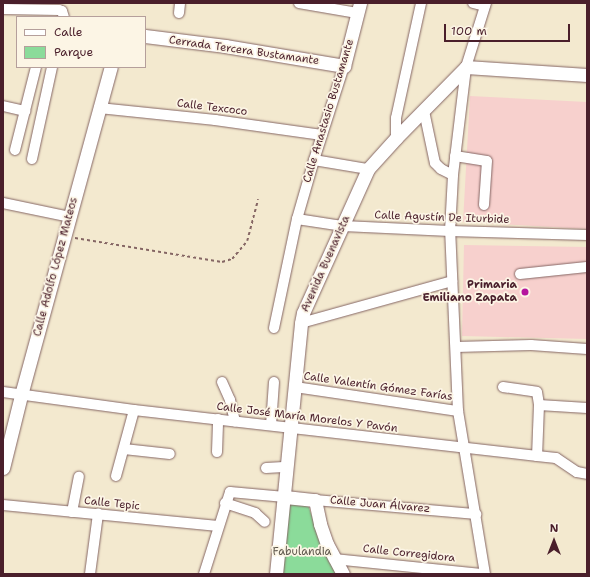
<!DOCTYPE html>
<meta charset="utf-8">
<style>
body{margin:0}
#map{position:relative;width:590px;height:577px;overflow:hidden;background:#f3e9cf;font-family:"Shantell Sans",sans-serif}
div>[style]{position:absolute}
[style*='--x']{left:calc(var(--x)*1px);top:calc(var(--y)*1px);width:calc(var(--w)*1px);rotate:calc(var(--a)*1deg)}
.built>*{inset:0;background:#f7d0cd}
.green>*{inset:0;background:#8bdb9a}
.path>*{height:1.5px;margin-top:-0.75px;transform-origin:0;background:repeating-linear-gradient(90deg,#856664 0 3px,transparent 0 6px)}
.roads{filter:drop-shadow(0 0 1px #856664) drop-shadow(0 0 1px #856664)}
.minor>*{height:10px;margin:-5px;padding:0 5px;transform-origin:5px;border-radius:5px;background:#fff}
.major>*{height:13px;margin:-6.5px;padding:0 6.5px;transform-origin:6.5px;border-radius:6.5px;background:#fff}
.dots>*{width:11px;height:11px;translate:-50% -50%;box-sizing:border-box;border:2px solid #fcf5e5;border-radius:50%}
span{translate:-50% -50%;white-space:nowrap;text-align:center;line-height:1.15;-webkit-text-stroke:3.5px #fcf5e5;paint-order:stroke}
.street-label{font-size:11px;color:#4a1f2b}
.poi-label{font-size:11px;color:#4a1f2b;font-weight:700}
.right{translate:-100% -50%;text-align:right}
.park-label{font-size:11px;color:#5e574c}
.frame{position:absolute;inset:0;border:4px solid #4a1f2b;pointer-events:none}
.legend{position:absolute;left:16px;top:16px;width:130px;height:52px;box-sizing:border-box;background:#fcf5e5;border:1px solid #b59f9b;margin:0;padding:5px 7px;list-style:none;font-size:12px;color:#4a1f2b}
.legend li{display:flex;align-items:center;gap:8px;height:20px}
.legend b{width:20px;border:1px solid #b59f9b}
.north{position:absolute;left:534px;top:521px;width:40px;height:40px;-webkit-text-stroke:3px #fcf5e5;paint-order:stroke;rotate:0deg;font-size:11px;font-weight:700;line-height:16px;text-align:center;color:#4a1f2b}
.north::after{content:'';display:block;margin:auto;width:14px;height:18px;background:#4a1f2b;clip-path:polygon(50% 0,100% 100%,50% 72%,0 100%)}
.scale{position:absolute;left:444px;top:24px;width:126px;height:18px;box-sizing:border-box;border:2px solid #4a1f2b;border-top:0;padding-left:5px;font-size:12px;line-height:14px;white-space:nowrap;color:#4a1f2b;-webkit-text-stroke:3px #fcf5e5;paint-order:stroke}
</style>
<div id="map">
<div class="built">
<div style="clip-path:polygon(470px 96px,587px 102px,587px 229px,463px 222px)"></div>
<div style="clip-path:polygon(464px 245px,587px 247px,587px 339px,462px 336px)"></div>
</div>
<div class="green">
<div style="clip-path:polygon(287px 500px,307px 502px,325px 554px,337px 574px,280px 574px)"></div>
</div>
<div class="path">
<div style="--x:75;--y:238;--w:149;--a:9.3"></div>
<div style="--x:222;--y:262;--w:10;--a:-17"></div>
<div style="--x:232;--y:259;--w:23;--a:-50"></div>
<div style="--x:247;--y:241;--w:43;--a:-75.3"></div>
</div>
<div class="roads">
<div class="minor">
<div style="--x:299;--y:3;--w:59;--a:9.8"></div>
<div style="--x:473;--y:3;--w:12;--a:14"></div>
<div style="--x:3;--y:9;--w:56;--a:1"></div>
<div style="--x:59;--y:10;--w:3;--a:18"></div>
<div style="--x:62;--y:11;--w:6;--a:72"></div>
<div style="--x:179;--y:13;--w:10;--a:-84"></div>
<div style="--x:3;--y:106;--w:23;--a:13"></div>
<div style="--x:99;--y:108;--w:117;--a:5.9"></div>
<div style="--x:215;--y:120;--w:108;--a:8"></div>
<div style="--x:424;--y:111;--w:53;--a:78.1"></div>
<div style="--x:435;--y:163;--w:8;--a:45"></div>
<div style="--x:441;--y:169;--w:13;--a:27"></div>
<div style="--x:396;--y:138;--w:20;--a:-90"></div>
<div style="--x:396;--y:118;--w:118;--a:-77.7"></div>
<div style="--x:15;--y:150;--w:86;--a:-75.8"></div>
<div style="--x:455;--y:156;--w:32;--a:9"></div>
<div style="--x:487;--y:161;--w:44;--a:93.9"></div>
<div style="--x:32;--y:159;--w:94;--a:-77.7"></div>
<div style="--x:314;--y:160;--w:55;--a:9.5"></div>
<div style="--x:3;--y:203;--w:68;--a:11.8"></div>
<div style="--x:297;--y:219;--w:47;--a:8.7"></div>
<div style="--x:343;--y:226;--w:107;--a:2.7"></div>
<div style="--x:450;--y:231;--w:137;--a:1.7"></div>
<div style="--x:520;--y:274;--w:67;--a:-6"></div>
<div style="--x:301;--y:323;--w:157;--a:-15.5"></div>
<div style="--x:274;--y:328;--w:111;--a:-78.1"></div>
<div style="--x:297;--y:219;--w:61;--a:-73.9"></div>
<div style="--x:314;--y:160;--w:99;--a:-72.3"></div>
<div style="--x:456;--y:347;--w:75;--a:-1.5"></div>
<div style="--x:531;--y:345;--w:56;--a:4.1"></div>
<div style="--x:222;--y:382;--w:20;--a:66"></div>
<div style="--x:230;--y:400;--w:22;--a:77"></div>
<div style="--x:295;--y:387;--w:165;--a:8.4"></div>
<div style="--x:503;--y:387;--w:34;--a:8"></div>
<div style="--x:537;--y:392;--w:13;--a:81"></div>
<div style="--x:539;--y:405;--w:51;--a:92.2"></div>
<div style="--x:3;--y:392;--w:132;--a:7.8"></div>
<div style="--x:134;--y:410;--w:406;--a:6.5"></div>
<div style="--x:537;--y:456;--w:19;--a:6"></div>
<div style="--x:556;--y:458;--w:25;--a:34"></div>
<div style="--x:577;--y:472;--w:10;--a:11"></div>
<div style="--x:539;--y:405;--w:48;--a:3.6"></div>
<div style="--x:271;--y:425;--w:43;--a:-86"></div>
<div style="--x:124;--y:449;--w:46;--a:6.2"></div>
<div style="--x:217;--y:452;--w:33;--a:-88"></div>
<div style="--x:266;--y:468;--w:22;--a:-3"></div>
<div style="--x:116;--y:476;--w:68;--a:-74.7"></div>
<div style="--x:315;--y:500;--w:162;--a:5"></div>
<div style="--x:225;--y:503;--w:32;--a:18"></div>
<div style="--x:255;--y:513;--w:13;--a:42"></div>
<div style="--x:3;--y:505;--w:216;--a:5.6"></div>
<div style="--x:72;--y:512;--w:36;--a:-79"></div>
<div style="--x:334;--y:559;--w:148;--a:5.8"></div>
<div style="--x:90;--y:574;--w:61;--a:-82.4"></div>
<div style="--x:204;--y:574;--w:86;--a:-72.4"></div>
<div style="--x:230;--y:492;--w:55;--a:5.2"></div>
<div style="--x:485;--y:574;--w:165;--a:-99.4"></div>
<div style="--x:458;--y:411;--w:180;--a:-92.5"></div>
<div style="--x:450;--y:231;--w:56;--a:-86.9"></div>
<div style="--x:453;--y:175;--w:109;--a:-83.1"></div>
<div style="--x:466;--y:67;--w:67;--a:-72.6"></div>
</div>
<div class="major">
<div style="--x:145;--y:36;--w:81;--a:7.1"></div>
<div style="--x:225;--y:46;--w:121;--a:9.5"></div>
<div style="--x:344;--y:66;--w:65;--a:-75.7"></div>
<div style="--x:3;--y:468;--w:75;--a:-76.1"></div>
<div style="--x:21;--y:395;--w:340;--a:-74.7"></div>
<div style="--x:285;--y:497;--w:30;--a:6"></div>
<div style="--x:315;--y:500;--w:25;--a:78"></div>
<div style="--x:320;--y:524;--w:21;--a:71"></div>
<div style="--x:327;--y:544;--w:34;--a:62"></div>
<div style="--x:276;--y:574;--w:252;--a:-84.3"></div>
<div style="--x:301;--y:323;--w:10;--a:-79"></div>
<div style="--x:303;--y:313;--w:158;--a:-65.7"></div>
<div style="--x:368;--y:169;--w:42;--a:-47.9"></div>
<div style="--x:396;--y:138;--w:100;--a:-45.4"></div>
<div style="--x:466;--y:67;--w:121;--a:3.8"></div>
</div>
</div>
<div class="dots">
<div style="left:525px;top:292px;background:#b5179e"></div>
</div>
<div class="street-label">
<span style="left:244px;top:51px;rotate:8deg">Cerrada Tercera Bustamante</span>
<span style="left:212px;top:108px;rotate:7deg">Calle Texcoco</span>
<span style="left:329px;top:111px;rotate:-73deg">Calle Anastasio Bustamante</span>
<span style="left:442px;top:218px;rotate:2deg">Calle Agustín De Iturbide</span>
<span style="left:326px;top:264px;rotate:-66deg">Avenida Buenavista</span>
<span style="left:56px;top:267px;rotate:-75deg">Calle Adolfo López Mateos</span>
<span style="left:378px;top:387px;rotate:8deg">Calle Valentín Gómez Farías</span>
<span style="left:307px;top:418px;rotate:7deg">Calle José María Morelos Y Pavón</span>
<span style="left:112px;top:504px;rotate:6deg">Calle Tepic</span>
<span style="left:380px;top:505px;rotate:5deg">Calle Juan Álvarez</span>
<span style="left:409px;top:554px;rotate:6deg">Calle Corregidora</span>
</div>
<div class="poi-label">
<span class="right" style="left:517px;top:292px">Primaria<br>Emiliano Zapata</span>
</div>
<div class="park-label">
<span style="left:302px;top:552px">Fabulandia</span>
</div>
<div class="frame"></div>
<ul class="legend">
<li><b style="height:5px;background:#fff"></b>Calle</li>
<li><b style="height:11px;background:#8bdb9a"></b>Parque</li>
</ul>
<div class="north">N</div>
<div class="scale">100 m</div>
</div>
